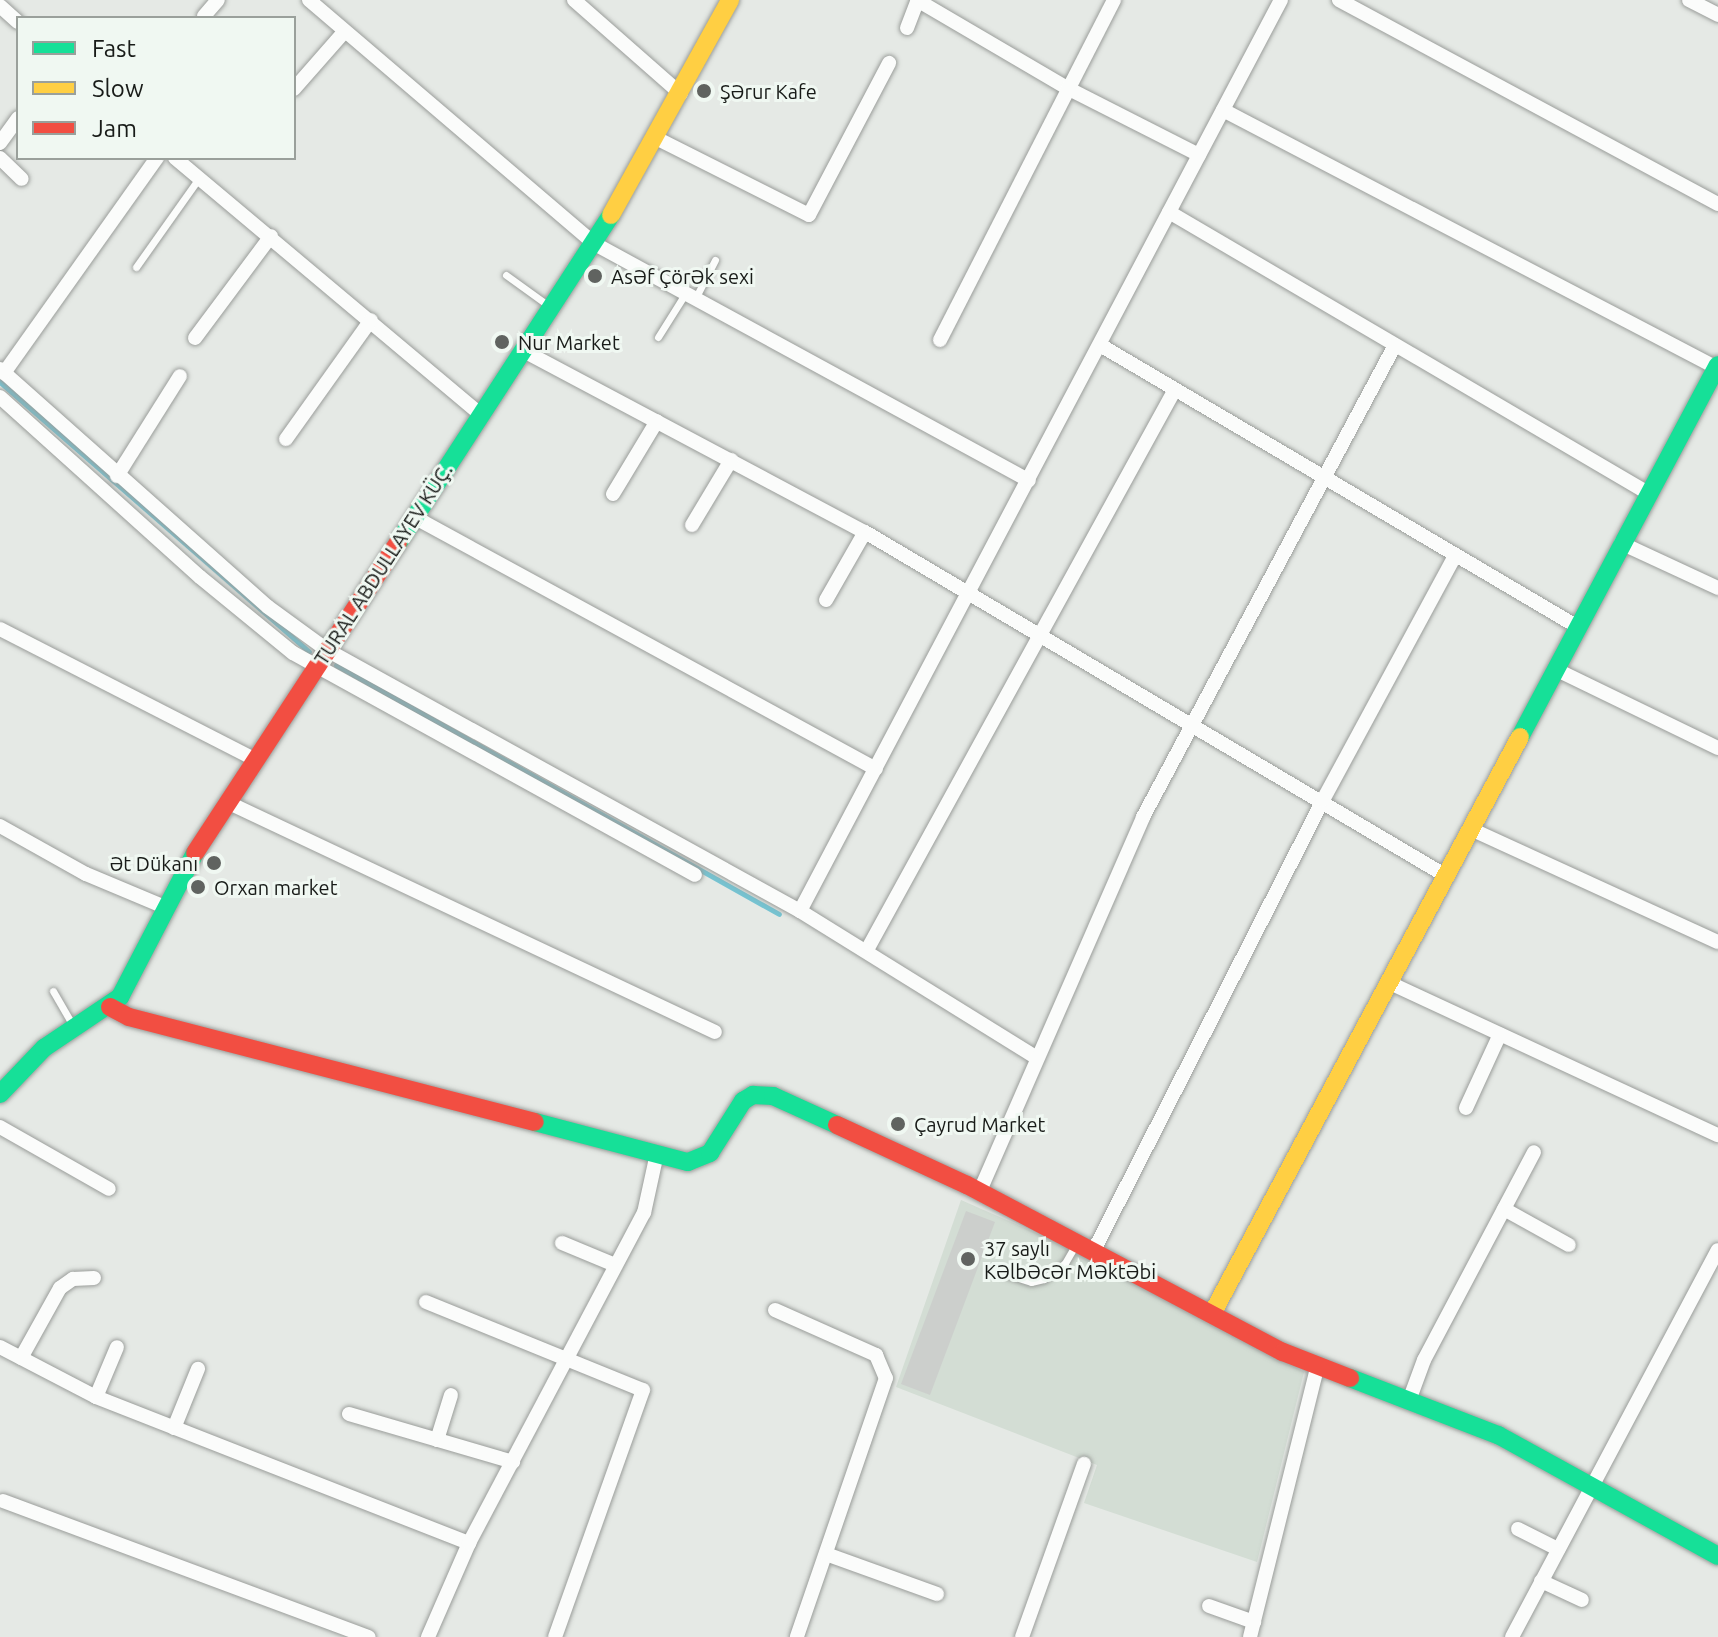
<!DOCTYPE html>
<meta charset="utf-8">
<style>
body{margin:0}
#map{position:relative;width:1718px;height:1637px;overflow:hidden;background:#e5e9e5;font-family:Ubuntu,sans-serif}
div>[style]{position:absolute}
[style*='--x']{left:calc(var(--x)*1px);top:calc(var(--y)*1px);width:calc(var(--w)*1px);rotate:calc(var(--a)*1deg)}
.built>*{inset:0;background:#d3ddd4}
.stream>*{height:5px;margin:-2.5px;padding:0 2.5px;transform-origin:2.5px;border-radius:2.5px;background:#76c3d1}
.building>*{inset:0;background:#cccfcc}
.roads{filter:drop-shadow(0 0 2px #9a9d9a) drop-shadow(0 0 2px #9a9d9a)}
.lane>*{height:7px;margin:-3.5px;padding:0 3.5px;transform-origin:3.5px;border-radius:3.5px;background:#fbfcfb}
.street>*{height:14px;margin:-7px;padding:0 7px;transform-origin:7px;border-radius:7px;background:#fbfcfb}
.fast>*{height:18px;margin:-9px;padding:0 9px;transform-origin:9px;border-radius:9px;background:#16e098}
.slow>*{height:18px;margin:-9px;padding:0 9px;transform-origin:9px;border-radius:9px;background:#ffcf43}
.jam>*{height:18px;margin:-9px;padding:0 9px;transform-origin:9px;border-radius:9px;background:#f24e42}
.dots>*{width:22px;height:22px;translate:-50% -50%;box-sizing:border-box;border:4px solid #f0f8f2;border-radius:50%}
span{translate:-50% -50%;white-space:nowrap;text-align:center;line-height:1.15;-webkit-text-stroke:6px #f0f8f2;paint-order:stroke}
.poi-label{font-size:20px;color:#181b18}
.left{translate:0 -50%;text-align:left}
.right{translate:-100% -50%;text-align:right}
.street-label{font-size:20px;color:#181b18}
.legend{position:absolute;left:16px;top:16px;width:280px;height:144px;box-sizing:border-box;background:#f0f8f2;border:2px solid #9aa09b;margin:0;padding:10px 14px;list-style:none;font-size:24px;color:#181b18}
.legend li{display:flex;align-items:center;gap:16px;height:40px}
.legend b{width:40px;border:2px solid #9aa09b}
</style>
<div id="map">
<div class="built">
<div style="clip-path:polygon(961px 1200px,1102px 1262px,1304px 1372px,1257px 1562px,1084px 1503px,1097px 1465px,896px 1387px)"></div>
</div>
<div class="stream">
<div style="--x:0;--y:382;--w:410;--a:41.1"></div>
<div style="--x:336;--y:665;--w:508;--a:29.34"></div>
</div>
<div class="building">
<div style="clip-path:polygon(966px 1211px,995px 1222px,930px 1395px,901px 1384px)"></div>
</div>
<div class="roads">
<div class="lane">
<div style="--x:136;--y:267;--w:109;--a:-54.7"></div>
<div style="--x:506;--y:275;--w:53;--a:35.8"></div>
<div style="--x:695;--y:299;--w:44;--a:-62.9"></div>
<div style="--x:658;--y:337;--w:51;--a:-57.9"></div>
<div style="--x:53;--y:991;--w:39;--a:60"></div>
<div style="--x:990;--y:1269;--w:43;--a:17.6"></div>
<div style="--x:1031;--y:1282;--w:13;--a:-13"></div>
<div style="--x:1044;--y:1279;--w:26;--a:-37"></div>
<div style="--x:1065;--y:1263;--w:20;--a:-60"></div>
</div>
<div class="street">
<div style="--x:309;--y:0;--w:376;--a:40.5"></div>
<div style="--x:595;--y:244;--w:494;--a:28.6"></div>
<div style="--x:574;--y:0;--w:142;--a:41.3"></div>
<div style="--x:917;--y:0;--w:174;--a:30.4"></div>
<div style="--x:1067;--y:88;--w:148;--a:26.9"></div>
<div style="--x:1339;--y:0;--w:430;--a:28.3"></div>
<div style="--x:1689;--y:0;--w:33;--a:27"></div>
<div style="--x:0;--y:6;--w:24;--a:42"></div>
<div style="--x:204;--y:16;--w:21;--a:-49"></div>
<div style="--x:907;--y:28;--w:30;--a:-69"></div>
<div style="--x:294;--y:89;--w:76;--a:-48.7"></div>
<div style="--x:1223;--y:110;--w:557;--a:27.58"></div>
<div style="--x:658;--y:139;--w:169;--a:26.7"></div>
<div style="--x:809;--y:215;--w:172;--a:-62.2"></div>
<div style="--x:0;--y:143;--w:31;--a:-54"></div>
<div style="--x:0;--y:158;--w:30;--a:44"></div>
<div style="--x:175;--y:158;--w:398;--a:40"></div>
<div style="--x:1169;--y:212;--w:555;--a:30.4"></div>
<div style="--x:195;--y:338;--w:127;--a:-53.3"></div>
<div style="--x:940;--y:340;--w:382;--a:-62.9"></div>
<div style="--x:1100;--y:345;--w:553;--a:30.55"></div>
<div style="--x:522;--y:350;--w:388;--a:28"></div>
<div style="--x:865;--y:532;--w:677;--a:30.62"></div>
<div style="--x:0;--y:369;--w:358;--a:41.6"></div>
<div style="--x:268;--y:607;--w:73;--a:36.1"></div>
<div style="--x:327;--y:650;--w:540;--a:28.89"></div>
<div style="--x:800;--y:911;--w:279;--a:31.8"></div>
<div style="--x:4;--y:373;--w:264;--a:-54.6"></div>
<div style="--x:0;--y:397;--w:269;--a:42"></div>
<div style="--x:200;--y:577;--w:120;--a:39.3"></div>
<div style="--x:293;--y:653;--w:459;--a:28.9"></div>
<div style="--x:286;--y:439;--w:146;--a:-54.5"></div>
<div style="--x:117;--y:476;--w:118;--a:-57.8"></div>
<div style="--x:613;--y:494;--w:85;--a:-58.9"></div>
<div style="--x:414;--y:517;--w:526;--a:28.61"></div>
<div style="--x:692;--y:525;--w:76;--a:-59"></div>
<div style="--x:1621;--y:543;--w:107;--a:24.9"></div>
<div style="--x:826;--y:600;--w:78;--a:-60.2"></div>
<div style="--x:0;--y:629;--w:288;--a:27.1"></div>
<div style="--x:1555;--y:669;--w:181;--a:25.9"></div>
<div style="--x:229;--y:803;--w:537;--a:25.23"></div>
<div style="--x:0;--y:826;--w:98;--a:29.2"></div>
<div style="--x:86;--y:874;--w:86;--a:22.7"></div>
<div style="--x:1473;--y:830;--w:269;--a:24.6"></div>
<div style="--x:800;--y:911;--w:1030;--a:-62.17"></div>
<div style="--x:867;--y:950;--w:638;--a:-61.22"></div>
<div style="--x:1392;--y:984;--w:359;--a:24.9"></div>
<div style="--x:1466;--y:1108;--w:81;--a:-65.3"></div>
<div style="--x:0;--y:1127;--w:125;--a:29.6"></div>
<div style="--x:979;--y:1193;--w:410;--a:-66.4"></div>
<div style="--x:1143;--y:817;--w:535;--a:-61.9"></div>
<div style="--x:1504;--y:1209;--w:74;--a:29"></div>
<div style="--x:562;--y:1243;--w:57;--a:22.5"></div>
<div style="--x:1093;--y:1252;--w:507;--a:-63.03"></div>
<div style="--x:1323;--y:800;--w:277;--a:-61.6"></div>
<div style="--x:426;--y:1302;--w:234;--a:22.1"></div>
<div style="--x:643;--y:1390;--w:262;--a:109.6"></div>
<div style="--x:775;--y:1310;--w:111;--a:24"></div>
<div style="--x:876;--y:1355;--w:25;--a:67"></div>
<div style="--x:886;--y:1378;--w:274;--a:109"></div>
<div style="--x:0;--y:1347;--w:108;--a:27.5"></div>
<div style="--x:96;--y:1397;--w:401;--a:21.4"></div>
<div style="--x:21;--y:1358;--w:80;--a:-60.9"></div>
<div style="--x:60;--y:1288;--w:16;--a:-35"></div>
<div style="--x:73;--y:1279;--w:21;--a:-3"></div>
<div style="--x:96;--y:1397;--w:54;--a:-67.2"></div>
<div style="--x:1410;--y:1398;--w:40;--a:-69.8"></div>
<div style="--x:1424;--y:1360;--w:235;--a:-62.1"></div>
<div style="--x:349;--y:1414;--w:171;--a:16.3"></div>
<div style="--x:174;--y:1428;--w:64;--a:-67.9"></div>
<div style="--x:437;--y:1440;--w:47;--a:-72.7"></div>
<div style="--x:3;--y:1501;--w:390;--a:20.4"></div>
<div style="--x:1518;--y:1529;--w:45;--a:26.6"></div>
<div style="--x:826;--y:1554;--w:118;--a:19.8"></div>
<div style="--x:1541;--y:1581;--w:45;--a:24.9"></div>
<div style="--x:1209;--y:1606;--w:48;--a:19.6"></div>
<div style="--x:428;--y:1637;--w:103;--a:-66.4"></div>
<div style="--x:469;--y:1543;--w:374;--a:-62.1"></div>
<div style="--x:644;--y:1213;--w:56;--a:-77.7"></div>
<div style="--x:1022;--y:1637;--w:184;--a:-70.3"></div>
<div style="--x:1250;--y:1637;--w:280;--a:-76"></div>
<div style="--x:1512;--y:1637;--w:438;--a:-62"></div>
</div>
<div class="fast">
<div style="--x:398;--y:543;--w:391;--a:-57"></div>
<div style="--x:1520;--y:737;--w:421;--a:-62"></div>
<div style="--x:0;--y:1094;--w:64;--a:-46.3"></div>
<div style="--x:44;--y:1048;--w:92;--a:-33.9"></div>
<div style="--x:120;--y:997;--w:162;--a:-62.5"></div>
<div style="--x:535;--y:1122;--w:158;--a:14.7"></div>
<div style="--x:688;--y:1162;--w:24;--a:-22"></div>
<div style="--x:710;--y:1153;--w:62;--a:-57.6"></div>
<div style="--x:743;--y:1101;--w:12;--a:-31"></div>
<div style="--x:753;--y:1095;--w:20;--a:3"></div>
<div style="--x:773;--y:1096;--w:70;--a:24.4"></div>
<div style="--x:1350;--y:1378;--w:159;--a:21.1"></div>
<div style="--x:1498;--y:1435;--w:251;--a:28.8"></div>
</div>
<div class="slow">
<div style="--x:611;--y:215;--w:246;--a:-61"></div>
<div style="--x:1212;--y:1314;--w:654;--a:-61.91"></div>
</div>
<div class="jam">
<div style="--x:195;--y:853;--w:371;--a:-56.8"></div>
<div style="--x:110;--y:1007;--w:21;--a:28"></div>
<div style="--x:129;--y:1017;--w:419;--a:14.5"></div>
<div style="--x:837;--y:1125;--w:143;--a:24.8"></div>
<div style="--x:967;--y:1185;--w:357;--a:27.9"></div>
<div style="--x:1283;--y:1352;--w:72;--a:21.2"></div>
</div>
</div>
<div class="dots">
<div style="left:704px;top:91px;background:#606360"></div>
<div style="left:595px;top:276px;background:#606360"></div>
<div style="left:502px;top:342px;background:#606360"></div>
<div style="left:214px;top:863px;background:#606360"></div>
<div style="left:198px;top:887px;background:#606360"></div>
<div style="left:898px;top:1124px;background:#606360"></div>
<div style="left:968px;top:1259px;background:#606360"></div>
</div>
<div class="poi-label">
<span class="left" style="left:720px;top:91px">Şərur Kafe</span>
<span class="left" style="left:611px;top:276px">Asəf Çörək sexi</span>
<span class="left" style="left:518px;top:342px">Nur Market</span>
<span class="right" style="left:198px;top:863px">Ət Dükanı</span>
<span class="left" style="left:214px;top:887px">Orxan market</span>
<span class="left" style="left:914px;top:1124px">Çayrud Market</span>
<span class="left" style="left:984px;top:1260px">37 saylı<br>Kəlbəcər Məktəbi</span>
</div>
<div class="street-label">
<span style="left:383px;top:564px;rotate:-57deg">TURAL ABDULLAYEV KÜÇ.</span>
</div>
<ul class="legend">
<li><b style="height:10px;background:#16e098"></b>Fast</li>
<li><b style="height:10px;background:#ffcf43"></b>Slow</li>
<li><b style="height:10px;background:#f24e42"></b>Jam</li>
</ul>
</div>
